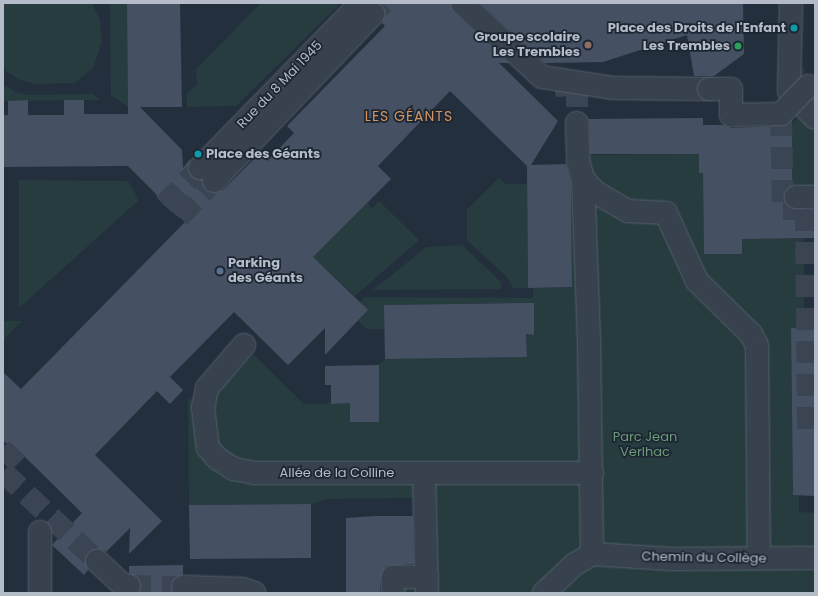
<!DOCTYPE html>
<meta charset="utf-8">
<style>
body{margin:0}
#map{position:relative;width:818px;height:596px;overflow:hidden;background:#242f3e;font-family:Poppins,sans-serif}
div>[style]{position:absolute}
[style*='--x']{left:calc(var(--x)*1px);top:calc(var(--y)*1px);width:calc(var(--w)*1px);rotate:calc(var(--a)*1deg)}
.green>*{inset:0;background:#263c3f}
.building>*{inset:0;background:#455162}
.minor-tunnel>*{height:22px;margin-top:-11px;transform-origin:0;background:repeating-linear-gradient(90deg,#3a4453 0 22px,transparent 0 33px)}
.roads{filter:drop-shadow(0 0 1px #565f6c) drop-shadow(0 0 1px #565f6c)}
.minor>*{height:22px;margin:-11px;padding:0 11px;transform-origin:11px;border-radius:11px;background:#38414e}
.bridges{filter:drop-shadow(0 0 1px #565f6c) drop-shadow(0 0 1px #565f6c)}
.minor-bridge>*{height:22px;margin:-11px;padding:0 11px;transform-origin:11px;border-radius:11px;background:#38414e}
.dots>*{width:11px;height:11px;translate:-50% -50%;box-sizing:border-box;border:2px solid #1d2633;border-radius:50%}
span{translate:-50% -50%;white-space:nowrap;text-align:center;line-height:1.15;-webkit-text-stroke:3.5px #1d2633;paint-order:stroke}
.poi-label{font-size:13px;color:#b4bcc9;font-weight:700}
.right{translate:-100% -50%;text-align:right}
.left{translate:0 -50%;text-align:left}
.street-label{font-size:13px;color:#b4bcc9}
.park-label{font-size:13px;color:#6b9a76}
.neighbourhood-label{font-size:14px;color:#d59563;letter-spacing:1px}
.frame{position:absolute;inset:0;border:4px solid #b4bcc9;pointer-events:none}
</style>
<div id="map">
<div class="green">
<div style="clip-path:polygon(5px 3px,92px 3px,100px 20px,102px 42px,93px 68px,75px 83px,35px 84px,20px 80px,5px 70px,3px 64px,3px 5px)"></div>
<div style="clip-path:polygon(110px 3px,127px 3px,128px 107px,111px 95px)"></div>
<div style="clip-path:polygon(261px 3px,341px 3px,236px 106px,187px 107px,187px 93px,197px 85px,196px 69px)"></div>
<div style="clip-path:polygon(803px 68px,806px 70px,800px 77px,815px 92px,815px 203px,792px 187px,792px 124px,811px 105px,797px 74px)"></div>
<div style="clip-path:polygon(3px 84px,15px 92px,29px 95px,93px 94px,100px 100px,3px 101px)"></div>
<div style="clip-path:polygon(699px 154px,699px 172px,703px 173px,704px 254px,742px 254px,742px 239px,804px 239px,804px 328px,791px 328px,793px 495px,799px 495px,799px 512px,815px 513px,815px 593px,404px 593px,404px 585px,417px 585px,416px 498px,326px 499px,311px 504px,189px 505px,188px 398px,203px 408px,253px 354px,304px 404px,350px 403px,350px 422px,379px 422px,379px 365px,385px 359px,527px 357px,526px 334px,533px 335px,506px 303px,385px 305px,384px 329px,367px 329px,358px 321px,366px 312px,358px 304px,365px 297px,533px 298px,533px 288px,572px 287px,571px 155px)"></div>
<div style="clip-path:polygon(499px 178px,505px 184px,527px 184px,528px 288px,513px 288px,506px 276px,467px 240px,467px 209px)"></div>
<div style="clip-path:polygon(19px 180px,128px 181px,139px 200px,19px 308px)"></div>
<div style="clip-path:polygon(379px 201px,419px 240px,355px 296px,313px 257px,366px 202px,372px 209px)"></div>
<div style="clip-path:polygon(462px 245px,501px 282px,501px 289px,373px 290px,426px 247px)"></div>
<div style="clip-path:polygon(3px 321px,22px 321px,3px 340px)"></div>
</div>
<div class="building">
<div style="clip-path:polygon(127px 3px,180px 3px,182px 107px,140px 107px,182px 150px,183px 168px,190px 159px,188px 171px,191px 177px,202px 180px,205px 190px,211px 193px,223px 190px,260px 153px,267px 161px,294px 133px,287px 126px,385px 26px,382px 23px,385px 10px,378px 3px,450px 3px,454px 12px,509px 63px,499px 63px,558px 121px,531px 165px,566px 164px,571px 181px,572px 287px,528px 288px,527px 166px,450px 91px,378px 166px,391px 179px,313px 257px,368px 310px,325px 355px,325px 328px,288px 365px,234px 312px,170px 377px,183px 390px,170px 404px,157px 391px,95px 455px,162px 521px,129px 554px,130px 528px,106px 552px,99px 549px,88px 552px,85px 559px,88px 570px,84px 575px,52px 545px,82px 513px,17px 449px,3px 441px,3px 372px,21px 389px,185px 222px,164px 205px,155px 193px,128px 166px,3px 167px,3px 115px,8px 115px,8px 101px,28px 100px,28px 115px,64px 115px,64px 100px,84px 100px,84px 114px,128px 114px)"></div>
<div style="clip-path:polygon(480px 3px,743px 3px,744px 54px,714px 76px,694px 76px,687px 35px,603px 62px,545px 63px)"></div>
<div style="clip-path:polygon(703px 118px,703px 125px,724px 125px,731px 128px,781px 126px,792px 124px,792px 185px,785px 190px,784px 197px,790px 208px,815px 210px,815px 238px,742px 239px,742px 254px,704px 254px,703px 173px,699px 173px,699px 154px,590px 154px,589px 119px)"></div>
<div style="clip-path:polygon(534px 303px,534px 335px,526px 334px,527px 357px,385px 359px,384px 305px)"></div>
<div style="clip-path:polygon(791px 328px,815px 328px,815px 496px,793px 495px)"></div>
<div style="clip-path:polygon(379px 365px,379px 422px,350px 422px,350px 403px,331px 404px,331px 385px,325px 385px,325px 366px)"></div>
<div style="clip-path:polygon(311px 504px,311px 558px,190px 559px,189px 505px)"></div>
<div style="clip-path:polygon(375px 516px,413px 516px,414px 564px,386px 566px,381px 577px,380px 593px,346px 593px,346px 518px)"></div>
<div style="clip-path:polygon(183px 565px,183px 575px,172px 581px,172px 593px,139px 593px,141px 581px,129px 573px,129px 566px)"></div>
</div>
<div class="minor-tunnel">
<div style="--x:373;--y:14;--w:15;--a:-48"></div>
<div style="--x:555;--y:86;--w:22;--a:-3"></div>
<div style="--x:577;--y:85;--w:38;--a:90"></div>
<div style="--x:781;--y:114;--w:95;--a:88.8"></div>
<div style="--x:783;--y:209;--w:23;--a:0"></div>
<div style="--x:806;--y:209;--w:230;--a:89.5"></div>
<div style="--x:164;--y:205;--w:52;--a:-45.8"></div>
<div style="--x:179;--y:217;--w:50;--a:-45.8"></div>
<div style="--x:3;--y:463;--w:20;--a:-45"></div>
<div style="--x:3;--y:472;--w:129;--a:43.4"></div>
<div style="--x:129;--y:586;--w:54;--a:1.1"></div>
</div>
<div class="roads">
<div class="minor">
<div style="--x:462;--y:3;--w:109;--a:42.8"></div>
<div style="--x:542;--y:77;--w:73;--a:8.7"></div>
<div style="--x:614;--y:88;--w:95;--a:0.6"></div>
<div style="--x:791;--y:3;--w:88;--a:91.3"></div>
<div style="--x:789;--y:91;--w:37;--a:46"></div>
<div style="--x:577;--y:123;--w:38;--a:88"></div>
<div style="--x:578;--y:161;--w:19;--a:74"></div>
<div style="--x:583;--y:179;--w:18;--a:47"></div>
<div style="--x:595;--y:192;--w:38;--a:30"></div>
<div style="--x:628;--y:211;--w:38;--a:3"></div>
<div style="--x:666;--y:213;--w:75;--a:65.5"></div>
<div style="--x:697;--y:281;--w:76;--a:44.5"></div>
<div style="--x:751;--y:334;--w:13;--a:63"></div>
<div style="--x:757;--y:346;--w:212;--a:89.5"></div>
<div style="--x:200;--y:168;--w:231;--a:-45.7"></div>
<div style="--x:214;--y:181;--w:231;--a:-46.4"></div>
<div style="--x:796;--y:197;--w:19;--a:0"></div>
<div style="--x:244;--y:345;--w:57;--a:130.7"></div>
<div style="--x:207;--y:388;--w:20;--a:101"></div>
<div style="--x:203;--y:408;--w:40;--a:82.9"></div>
<div style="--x:208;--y:448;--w:15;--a:48"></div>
<div style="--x:218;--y:459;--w:19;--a:32"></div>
<div style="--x:234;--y:469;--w:20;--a:11"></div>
<div style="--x:254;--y:473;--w:338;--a:0"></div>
<div style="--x:424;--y:474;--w:119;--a:88.6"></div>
<div style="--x:40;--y:532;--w:61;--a:90"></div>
<div style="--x:592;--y:554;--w:79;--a:3.6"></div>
<div style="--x:671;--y:559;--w:144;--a:-0.4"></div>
<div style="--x:97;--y:561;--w:35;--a:43"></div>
<div style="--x:123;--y:585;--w:6;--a:9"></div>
<div style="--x:183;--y:587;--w:59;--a:1.9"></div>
<div style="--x:242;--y:589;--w:13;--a:18"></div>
<div style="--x:393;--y:593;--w:16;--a:-90"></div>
<div style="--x:393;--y:577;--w:34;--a:0"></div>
<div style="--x:544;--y:593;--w:42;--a:-43.1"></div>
<div style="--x:575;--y:564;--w:20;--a:-30"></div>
<div style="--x:592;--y:554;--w:213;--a:-90.8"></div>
<div style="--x:589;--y:341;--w:162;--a:-92.1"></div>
</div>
</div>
<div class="bridges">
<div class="minor-bridge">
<div style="--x:709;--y:89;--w:22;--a:0"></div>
<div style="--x:731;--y:89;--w:26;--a:90"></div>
<div style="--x:731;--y:115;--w:50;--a:-1.1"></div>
<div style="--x:781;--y:114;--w:39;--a:-46"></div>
</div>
</div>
<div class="dots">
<div style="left:794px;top:28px;background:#0f9aa8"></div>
<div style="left:588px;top:45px;background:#8d6e63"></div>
<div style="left:738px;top:46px;background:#2e9e5b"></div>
<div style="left:198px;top:154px;background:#0f9aa8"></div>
<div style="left:220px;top:271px;background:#5c6f8a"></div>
</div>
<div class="poi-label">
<span class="right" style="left:786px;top:28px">Place des Droits de l'Enfant</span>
<span class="right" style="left:580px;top:45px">Groupe scolaire<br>Les Trembles</span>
<span class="right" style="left:730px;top:46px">Les Trembles</span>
<span class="left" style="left:206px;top:154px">Place des Géants</span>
<span class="left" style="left:228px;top:271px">Parking<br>des Géants</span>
</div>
<div class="street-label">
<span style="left:280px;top:85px;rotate:-46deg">Rue du 8 Mai 1945</span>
<span style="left:337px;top:473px">Allée de la Colline</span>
<span style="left:704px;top:558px;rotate:1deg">Chemin du Collège</span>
</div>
<div class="park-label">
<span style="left:645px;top:445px">Parc Jean<br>Verlhac</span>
</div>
<div class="neighbourhood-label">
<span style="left:409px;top:116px">LES GÉANTS</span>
</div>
<div class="frame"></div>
</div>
